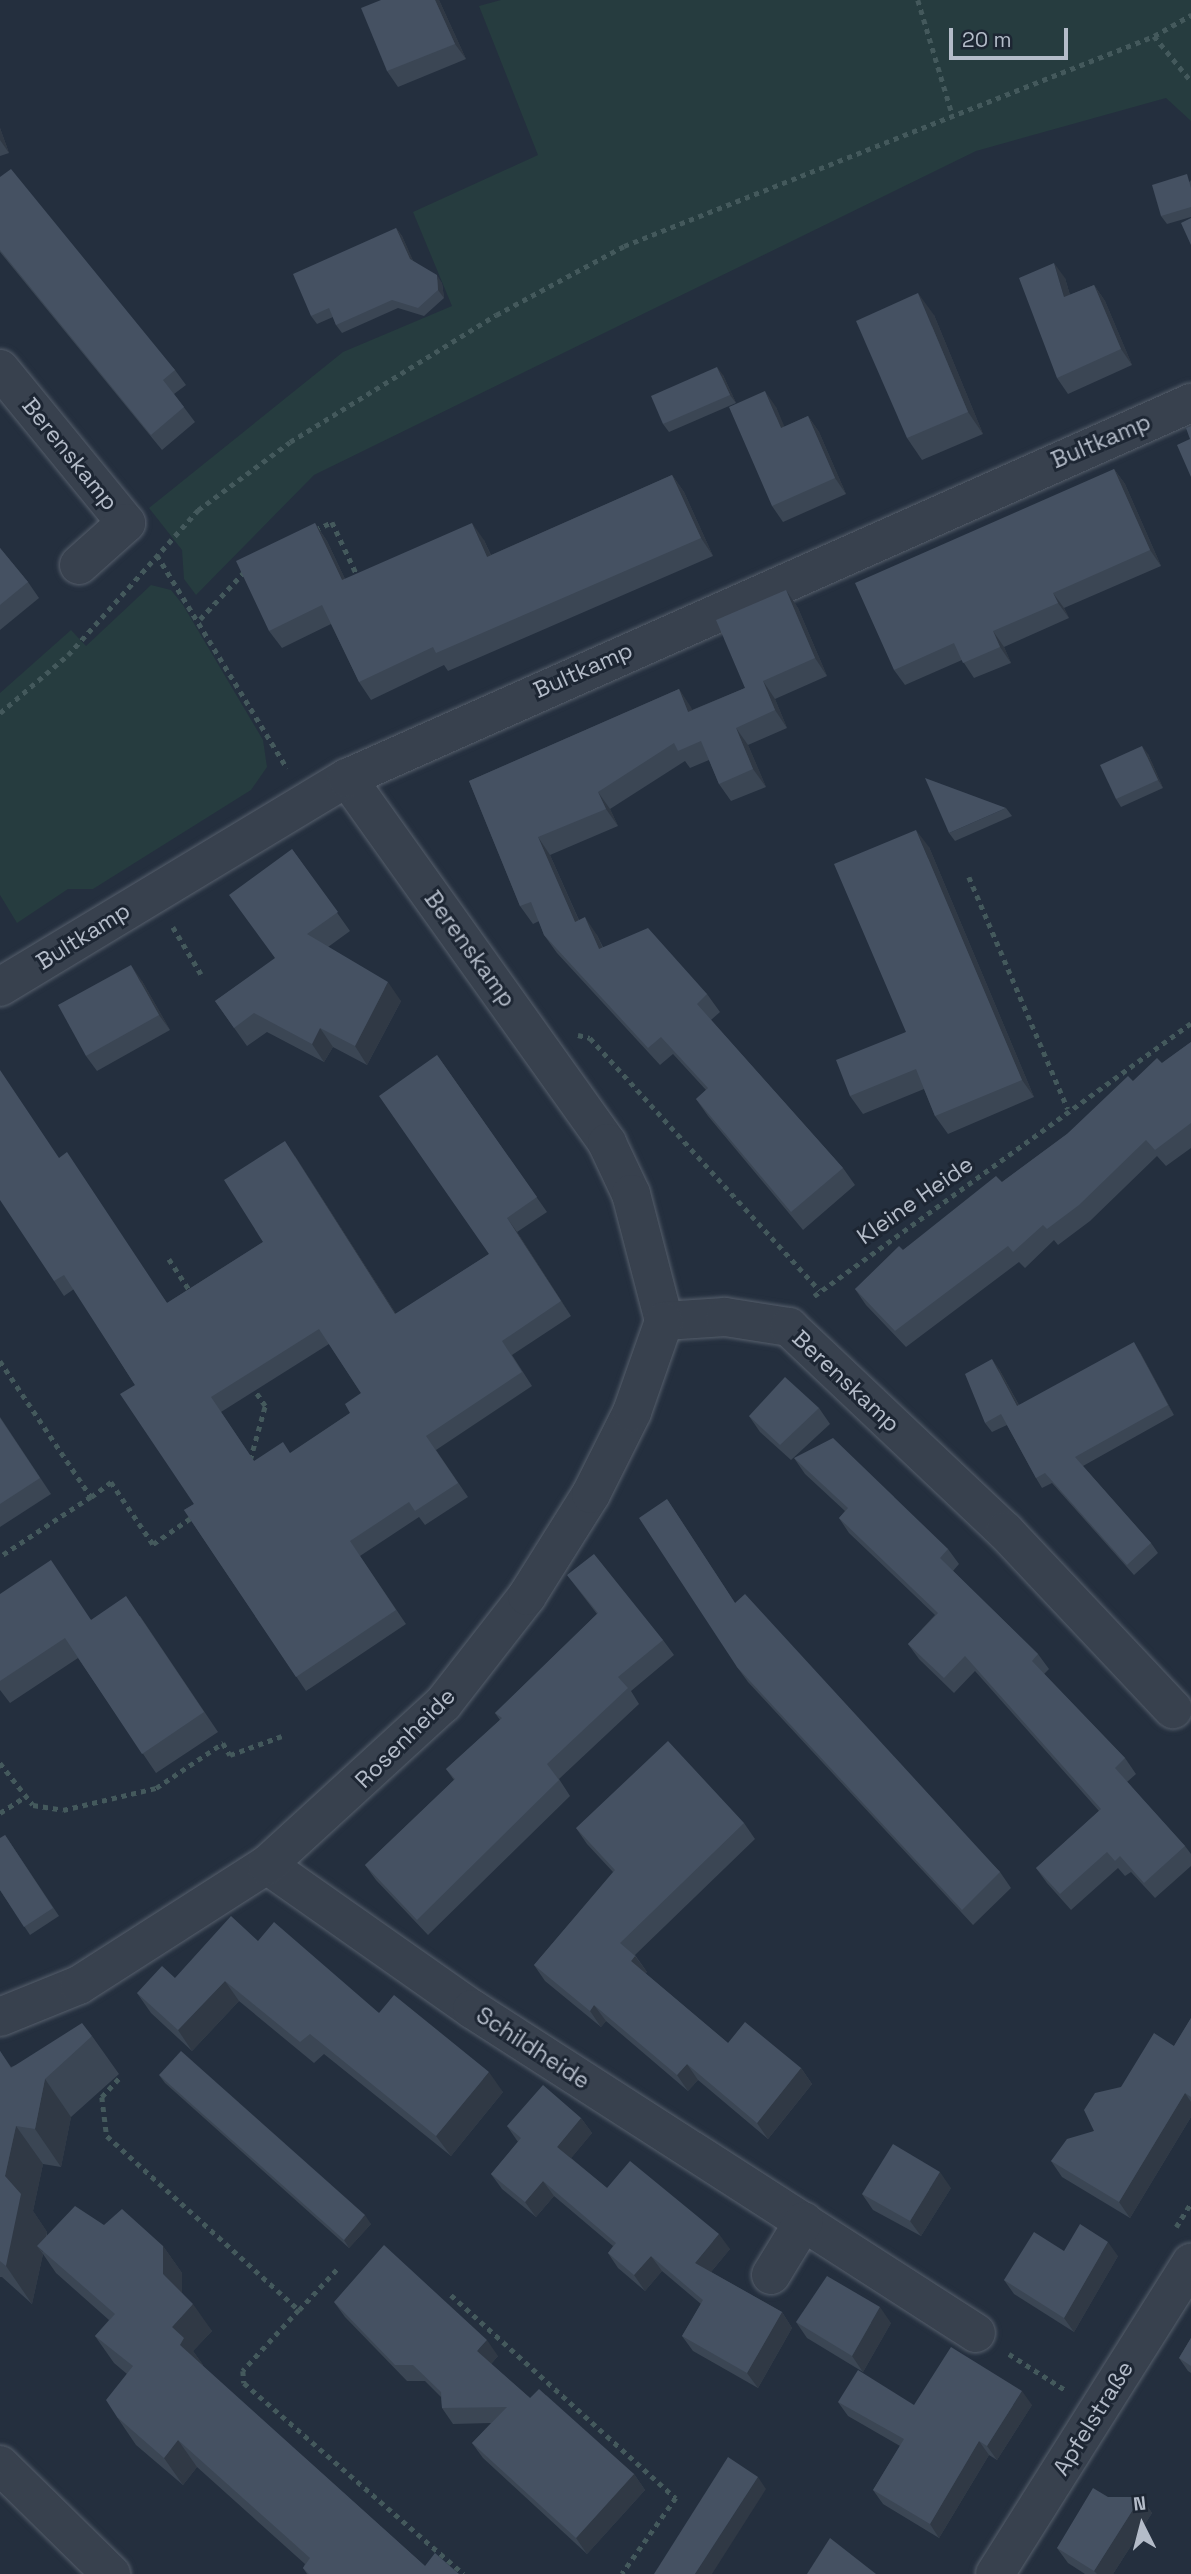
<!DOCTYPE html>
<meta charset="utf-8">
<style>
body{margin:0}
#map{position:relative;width:1191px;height:2574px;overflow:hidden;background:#242f3e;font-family:"Space Grotesk",sans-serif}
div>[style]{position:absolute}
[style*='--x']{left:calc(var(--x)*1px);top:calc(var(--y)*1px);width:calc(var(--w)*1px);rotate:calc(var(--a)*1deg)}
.green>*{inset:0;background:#263c3f}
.path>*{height:4.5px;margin-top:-2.25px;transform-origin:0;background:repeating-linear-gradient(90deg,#44595c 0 5px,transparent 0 10px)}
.roads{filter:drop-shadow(0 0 2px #565f6c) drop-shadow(0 0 2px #565f6c)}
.minor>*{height:38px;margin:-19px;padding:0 19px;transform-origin:19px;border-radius:19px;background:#38414e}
.wall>*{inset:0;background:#3b4654}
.shaded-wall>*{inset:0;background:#303945}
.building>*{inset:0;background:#455162}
span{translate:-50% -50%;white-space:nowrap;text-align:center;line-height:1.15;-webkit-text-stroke:6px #1d2633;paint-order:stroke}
.street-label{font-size:23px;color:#b4bcc9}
.north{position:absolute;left:1107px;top:2490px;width:70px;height:70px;-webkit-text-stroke:5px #1d2633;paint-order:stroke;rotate:354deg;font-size:19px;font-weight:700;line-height:28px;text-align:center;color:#b4bcc9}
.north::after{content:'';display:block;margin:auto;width:24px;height:32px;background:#b4bcc9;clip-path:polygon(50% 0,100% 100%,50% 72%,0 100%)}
.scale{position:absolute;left:949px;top:28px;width:119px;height:32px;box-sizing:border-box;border:4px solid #b4bcc9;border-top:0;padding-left:9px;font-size:21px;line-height:24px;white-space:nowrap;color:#b4bcc9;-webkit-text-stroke:5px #1d2633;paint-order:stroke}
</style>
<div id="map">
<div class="green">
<div style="clip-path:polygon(501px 0,1191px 0,1191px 121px,1166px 98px,976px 151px,314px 475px,196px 595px,184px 579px,182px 550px,149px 508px,343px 352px,452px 306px,413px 212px,538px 155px,479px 6px)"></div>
<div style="clip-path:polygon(151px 585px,171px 590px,183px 605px,263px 740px,267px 767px,251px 790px,93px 889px,68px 889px,17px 923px,0 895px,0 693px,71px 630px,86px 646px)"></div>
</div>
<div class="path">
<div style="--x:918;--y:0;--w:118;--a:73.3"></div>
<div style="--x:1154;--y:36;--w:58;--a:50.6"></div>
<div style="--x:315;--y:530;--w:19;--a:-25"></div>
<div style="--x:332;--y:522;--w:63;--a:64.7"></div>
<div style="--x:157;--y:555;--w:250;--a:58.6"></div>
<div style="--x:200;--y:619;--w:66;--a:-46.8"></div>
<div style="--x:0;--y:713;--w:89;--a:-40.5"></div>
<div style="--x:68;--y:655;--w:195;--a:-48.1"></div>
<div style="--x:198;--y:510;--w:114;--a:-36.5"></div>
<div style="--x:290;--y:442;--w:242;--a:-31.7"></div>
<div style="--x:496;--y:315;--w:145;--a:-28.3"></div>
<div style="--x:624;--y:246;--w:570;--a:-21.61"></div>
<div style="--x:1154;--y:36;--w:43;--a:-29.6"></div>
<div style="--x:969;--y:877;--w:252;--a:66.9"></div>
<div style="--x:173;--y:927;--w:55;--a:59.2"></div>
<div style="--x:578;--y:1035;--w:12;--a:14"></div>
<div style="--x:590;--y:1038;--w:341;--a:47.7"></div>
<div style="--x:169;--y:1259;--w:42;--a:56.7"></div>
<div style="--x:814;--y:1296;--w:465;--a:-35.9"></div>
<div style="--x:0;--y:1361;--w:164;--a:56.2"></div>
<div style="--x:91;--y:1497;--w:109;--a:146.6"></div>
<div style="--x:250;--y:1460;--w:56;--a:-74.5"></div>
<div style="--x:265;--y:1406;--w:23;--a:-124"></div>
<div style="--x:91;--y:1497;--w:25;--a:-37"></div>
<div style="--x:111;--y:1482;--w:75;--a:55.9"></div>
<div style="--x:153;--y:1544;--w:51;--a:-34.6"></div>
<div style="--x:0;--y:1763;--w:53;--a:51.8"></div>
<div style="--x:33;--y:1805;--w:30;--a:9"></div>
<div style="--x:63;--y:1810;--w:96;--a:-13.3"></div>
<div style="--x:156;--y:1788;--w:81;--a:-33.9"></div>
<div style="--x:223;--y:1743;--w:14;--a:60"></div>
<div style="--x:230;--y:1755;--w:55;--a:-20.1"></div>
<div style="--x:0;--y:1813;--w:30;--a:-33"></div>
<div style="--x:119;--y:2079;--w:25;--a:133"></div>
<div style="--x:102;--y:2097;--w:39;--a:83"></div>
<div style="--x:107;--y:2136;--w:259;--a:42.2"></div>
<div style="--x:299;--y:2310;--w:83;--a:132.6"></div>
<div style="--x:243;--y:2371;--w:12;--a:85"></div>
<div style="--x:244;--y:2383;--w:291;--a:41"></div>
<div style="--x:1176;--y:2227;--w:28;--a:-58"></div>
<div style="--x:451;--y:2295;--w:303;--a:42.1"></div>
<div style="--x:676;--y:2498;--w:93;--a:125.4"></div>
<div style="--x:299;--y:2310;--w:56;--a:-47.2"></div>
<div style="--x:1009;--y:2354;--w:69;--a:32.5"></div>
</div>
<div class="roads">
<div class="minor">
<div style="--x:0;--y:369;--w:199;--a:50.7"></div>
<div style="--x:126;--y:523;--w:63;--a:138.2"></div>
<div style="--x:347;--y:778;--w:448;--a:54.5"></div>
<div style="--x:607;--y:1143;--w:56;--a:64.8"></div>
<div style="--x:631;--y:1194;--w:131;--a:75.4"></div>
<div style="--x:664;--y:1321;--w:61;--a:-3.8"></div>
<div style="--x:725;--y:1317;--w:65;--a:8.9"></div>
<div style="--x:789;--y:1327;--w:297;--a:43.4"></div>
<div style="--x:1005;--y:1531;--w:245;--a:46.7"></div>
<div style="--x:0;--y:987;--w:405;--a:-31.1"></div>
<div style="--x:347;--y:778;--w:924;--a:-23.96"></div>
<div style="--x:267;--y:1865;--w:251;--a:35.1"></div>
<div style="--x:472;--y:2009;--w:599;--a:32.74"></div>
<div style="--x:0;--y:2017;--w:85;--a:-22.1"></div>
<div style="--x:79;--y:1985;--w:223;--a:-32.6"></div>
<div style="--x:267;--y:1865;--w:239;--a:-42.5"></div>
<div style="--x:443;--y:1704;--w:137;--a:-52.1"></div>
<div style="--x:527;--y:1596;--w:120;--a:-57.9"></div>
<div style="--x:591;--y:1494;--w:92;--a:-63.4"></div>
<div style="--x:632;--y:1412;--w:96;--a:-70.6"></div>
<div style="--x:771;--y:2275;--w:63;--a:-58.6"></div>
<div style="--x:0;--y:2465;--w:156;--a:44.5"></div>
<div style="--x:995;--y:2574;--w:368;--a:-57.8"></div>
</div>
</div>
<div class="wall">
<div style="clip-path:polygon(381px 0,439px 0,466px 59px,398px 87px,387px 71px)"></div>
<div style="clip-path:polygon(0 128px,9px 153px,0 156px)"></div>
<div style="clip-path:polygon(0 177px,175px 370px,186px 385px,174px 394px,195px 422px,162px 450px,0 252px)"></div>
<div style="clip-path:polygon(1191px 180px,1191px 217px,1167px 224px,1161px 216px)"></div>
<div style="clip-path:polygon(396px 228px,402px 236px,413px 261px,442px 283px,444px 298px,424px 316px,398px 308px,342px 333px,336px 325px,333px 317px,317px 324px,311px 316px)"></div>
<div style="clip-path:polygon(1065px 278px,1070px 295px,1094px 285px,1105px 301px,1132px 365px,1068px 394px,1057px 378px)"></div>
<div style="clip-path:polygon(934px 315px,983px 434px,922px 460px,907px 438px)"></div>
<div style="clip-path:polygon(723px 375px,736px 403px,669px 432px,663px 424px)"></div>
<div style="clip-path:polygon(776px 407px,784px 427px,808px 416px,819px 432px,846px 494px,783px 522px,772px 506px)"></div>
<div style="clip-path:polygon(1114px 469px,1125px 484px,1161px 566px,1064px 608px,1069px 618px,1004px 647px,1011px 663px,974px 678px,962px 660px,905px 685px,894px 670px)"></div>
<div style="clip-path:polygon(672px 475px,684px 492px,713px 556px,448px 671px,444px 665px,371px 700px,359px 682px,331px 624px,282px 648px,269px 631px,315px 523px,327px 541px,345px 579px,484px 540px,491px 555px)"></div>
<div style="clip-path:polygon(0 548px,28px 582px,39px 598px,0 630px)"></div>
<div style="clip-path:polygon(786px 590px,798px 608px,827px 676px,775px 699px,787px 728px,748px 745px,766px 787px,731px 801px,719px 784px,709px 760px,690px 768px,685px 761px,610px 809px,618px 826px,550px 855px,579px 920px,597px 935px,603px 947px,707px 994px,720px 1012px,711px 1020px,843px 1168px,855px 1185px,803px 1230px,708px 1116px,696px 1099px,706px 1090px,673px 1054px,660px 1065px,557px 953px,544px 935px,539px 921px,533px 924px,520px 906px,469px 781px,679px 689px,692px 710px,745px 688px)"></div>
<div style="clip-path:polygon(1148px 754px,1163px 788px,1121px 807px,1116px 799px)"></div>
<div style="clip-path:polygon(1006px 808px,1012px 816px,955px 841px,949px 833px)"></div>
<div style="clip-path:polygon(929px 847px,1034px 1097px,948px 1134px,935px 1116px,924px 1089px,863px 1114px,850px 1096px,906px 1032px)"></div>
<div style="clip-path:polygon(292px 849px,350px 931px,328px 947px,401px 1001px,367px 1065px,333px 1047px,324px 1062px,267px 1032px,247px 1046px,215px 1001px,275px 959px)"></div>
<div style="clip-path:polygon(142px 981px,170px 1030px,97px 1071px,86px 1056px)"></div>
<div style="clip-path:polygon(1191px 1042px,1191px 1148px,1166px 1166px,1157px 1156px,1090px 1221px,1058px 1245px,1054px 1240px,1025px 1268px,1019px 1262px,906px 1347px,866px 1305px,855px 1289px,903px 1250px,1002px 1182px,1067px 1134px,1133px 1081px,1162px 1063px)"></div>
<div style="clip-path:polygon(evenodd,437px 1055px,547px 1212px,517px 1232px,571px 1316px,512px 1355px,532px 1386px,436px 1450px,468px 1497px,425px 1525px,419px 1517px,360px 1556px,406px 1624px,306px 1691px,184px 1510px,194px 1504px,135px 1385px,74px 1289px,64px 1296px,54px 1281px,59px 1158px,167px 1303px,263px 1242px,295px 1156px,396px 1314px,489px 1254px,437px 1055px,329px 1344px,361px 1393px,350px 1413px,291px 1453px,254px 1461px,221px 1412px,329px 1344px)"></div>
<div style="clip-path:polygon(1140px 1352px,1174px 1415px,1083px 1466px,1151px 1543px,1158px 1553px,1134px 1575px,1052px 1483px,1042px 1488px,1036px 1478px,1007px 1425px,992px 1432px,985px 1423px,999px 1369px,1019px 1405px)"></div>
<div style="clip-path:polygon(819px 1408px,830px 1424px,791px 1460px,760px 1432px,749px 1416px)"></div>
<div style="clip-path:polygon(0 1417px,51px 1494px,0 1527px)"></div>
<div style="clip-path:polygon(794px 1458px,948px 1549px,959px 1564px,953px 1571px,1038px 1654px,1049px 1669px,1044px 1674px,1125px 1758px,1136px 1774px,1127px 1782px,1185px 1846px,1191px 1854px,1191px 1866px,1155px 1898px,1131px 1872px,1125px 1876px,1118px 1868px,1071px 1910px,1047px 1883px,1036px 1868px,1099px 1811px,975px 1671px,954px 1693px,919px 1659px,908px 1644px,935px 1615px,849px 1533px,839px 1518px,845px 1511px,805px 1474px)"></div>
<div style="clip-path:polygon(667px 1499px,735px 1603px,1000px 1872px,1011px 1888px,973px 1925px,748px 1682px,737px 1667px)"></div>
<div style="clip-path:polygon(567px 1575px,663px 1640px,674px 1655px,631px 1691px,639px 1704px,559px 1779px,570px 1796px,428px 1935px,376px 1880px,365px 1865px,454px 1780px,446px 1769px,500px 1720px,495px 1713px,597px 1614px)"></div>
<div style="clip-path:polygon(0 1594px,92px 1620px,140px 1616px,218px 1732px,156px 1773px,78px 1658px,10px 1703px,0 1690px)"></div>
<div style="clip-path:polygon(744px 1823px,755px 1839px,635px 1955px,647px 1972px,645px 1973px,728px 2043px,801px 2068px,812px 2084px,768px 2139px,698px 2080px,688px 2091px,606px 2021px,601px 2027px,545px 1981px,534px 1965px,613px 1872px,587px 1844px,576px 1828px)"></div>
<div style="clip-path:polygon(5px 1835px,59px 1916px,30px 1935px,0 1890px)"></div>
<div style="clip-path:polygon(258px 1941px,379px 2013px,503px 2092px,451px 2156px,324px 2054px,314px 2063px,239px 2001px,192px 2051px,151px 2013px,137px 1993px,175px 1978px)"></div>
<div style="clip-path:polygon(1191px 2018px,1191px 2117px,1130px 2218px,1062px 2177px,1051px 2161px,1094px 2131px,1121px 2087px,1174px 2046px)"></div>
<div style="clip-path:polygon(92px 2036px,119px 2074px,71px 2117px,61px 2167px,43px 2164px,33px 2211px,47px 2232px,47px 2236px,104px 2225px,163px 2246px,182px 2273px,182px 2293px,212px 2331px,193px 2351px,203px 2365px,202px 2366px,425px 2566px,459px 2574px,307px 2574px,303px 2568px,305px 2564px,197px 2467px,183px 2485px,136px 2445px,117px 2417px,127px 2374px,114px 2363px,95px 2336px,109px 2320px,56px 2273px,43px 2254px,32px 2304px,2px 2277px,0 2277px,0 2051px,11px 2067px)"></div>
<div style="clip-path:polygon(159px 2075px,371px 2224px,349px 2248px,165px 2083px)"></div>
<div style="clip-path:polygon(581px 2118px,592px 2133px,571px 2158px,607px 2188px,730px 2249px,711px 2272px,782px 2312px,792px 2328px,758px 2388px,693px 2351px,682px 2336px,701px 2304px,662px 2271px,645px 2291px,618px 2268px,608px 2253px,613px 2246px,554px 2196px,536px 2217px,502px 2189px,491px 2174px,518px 2142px,507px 2126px)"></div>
<div style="clip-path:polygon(951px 2188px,921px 2236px,873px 2210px,862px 2194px)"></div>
<div style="clip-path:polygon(1064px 2251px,1118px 2256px,1074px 2332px,1014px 2294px,1004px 2280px)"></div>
<div style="clip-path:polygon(334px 2302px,498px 2356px,491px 2364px,530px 2398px,634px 2474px,645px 2490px,587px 2554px,483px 2458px,472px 2443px,491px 2423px,453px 2424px,442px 2408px,441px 2397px,425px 2381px,407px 2381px,345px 2317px)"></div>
<div style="clip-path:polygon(796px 2322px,891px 2323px,863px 2372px,807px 2338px)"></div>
<div style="clip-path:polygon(1191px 2338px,1191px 2373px,1188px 2371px,1179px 2358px)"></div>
<div style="clip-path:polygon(838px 2402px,914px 2405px,1032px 2405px,997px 2460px,989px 2455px,939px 2538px,883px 2504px,873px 2490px,900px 2446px,848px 2416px)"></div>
<div style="clip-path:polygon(1108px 2497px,1141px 2497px,1152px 2513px,1113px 2574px,1085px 2574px,1068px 2563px,1057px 2548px)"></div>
</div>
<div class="shaded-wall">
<div style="clip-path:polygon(435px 0,439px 0,466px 59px,455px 44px)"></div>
<div style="clip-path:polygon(0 128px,9px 153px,0 140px)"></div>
<div style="clip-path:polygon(396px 228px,402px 236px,416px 267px,410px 259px)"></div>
<div style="clip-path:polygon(1054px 263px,1065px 278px,1075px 313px,1064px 297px)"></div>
<div style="clip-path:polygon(437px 275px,442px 283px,444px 298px,438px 290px)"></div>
<div style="clip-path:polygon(1094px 285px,1105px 301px,1132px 365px,1121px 349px)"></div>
<div style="clip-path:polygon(918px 293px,934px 315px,983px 434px,968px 412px)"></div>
<div style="clip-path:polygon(717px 367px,723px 375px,736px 403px,730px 395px)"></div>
<div style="clip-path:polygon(765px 391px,776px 407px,792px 444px,781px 428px)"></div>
<div style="clip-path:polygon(808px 416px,819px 432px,846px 494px,835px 478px)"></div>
<div style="clip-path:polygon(1114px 469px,1125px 484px,1161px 566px,1150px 550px)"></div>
<div style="clip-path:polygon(672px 475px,684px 492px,713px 556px,701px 538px)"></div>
<div style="clip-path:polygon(315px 523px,327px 541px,354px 598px,342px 580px)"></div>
<div style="clip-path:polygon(472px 523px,484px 540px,499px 574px,487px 557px)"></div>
<div style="clip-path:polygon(786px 590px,798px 608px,827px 676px,815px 658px)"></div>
<div style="clip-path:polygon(1053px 593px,1064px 608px,1069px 618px,1058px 603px)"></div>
<div style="clip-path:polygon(993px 631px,1004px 647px,1011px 663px,1000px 647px)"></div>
<div style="clip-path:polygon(763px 681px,775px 699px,787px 728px,775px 710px)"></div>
<div style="clip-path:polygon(679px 689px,691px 707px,700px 729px,688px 712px)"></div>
<div style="clip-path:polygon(736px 728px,748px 745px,766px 787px,753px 769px)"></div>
<div style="clip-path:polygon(1142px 746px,1148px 754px,1163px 788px,1158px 780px)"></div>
<div style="clip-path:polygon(598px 792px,610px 809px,618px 826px,606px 809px)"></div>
<div style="clip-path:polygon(916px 830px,929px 847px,1034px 1097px,1022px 1080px)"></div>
<div style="clip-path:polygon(538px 837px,550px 855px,587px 939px,575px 922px)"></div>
<div style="clip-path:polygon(585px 917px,597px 935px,611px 967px,599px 949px)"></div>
<div style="clip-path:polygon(131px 965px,142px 981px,170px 1030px,159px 1015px)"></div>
<div style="clip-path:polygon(388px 982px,401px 1001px,367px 1065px,355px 1046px)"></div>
<div style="clip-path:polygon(320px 1028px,333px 1047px,324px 1062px,312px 1044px)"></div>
<div style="clip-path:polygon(285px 1141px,295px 1156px,405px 1328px,395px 1314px)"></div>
<div style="clip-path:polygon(507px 1218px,517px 1232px,571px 1316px,561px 1301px)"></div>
<div style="clip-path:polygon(1134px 1342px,1140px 1352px,1174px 1415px,1168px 1405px)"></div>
<div style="clip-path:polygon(992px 1359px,999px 1369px,1024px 1415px,1017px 1406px)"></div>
<div style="clip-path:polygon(635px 1956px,647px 1972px,642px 1977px,631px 1961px)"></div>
<div style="clip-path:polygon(225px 1981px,239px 2001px,192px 2051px,178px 2030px)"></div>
<div style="clip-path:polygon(594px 2005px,606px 2021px,601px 2027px,590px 2011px)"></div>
<div style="clip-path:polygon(687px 2064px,698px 2080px,688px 2091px,677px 2075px)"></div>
<div style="clip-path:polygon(801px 2068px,812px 2084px,768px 2139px,757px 2123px)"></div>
<div style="clip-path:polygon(489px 2072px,503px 2092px,451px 2156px,436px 2136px)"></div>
<div style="clip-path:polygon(45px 2079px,71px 2117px,61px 2167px,35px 2129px)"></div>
<div style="clip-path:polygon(1185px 2093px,1191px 2102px,1191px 2117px,1130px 2218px,1119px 2202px)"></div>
<div style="clip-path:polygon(581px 2118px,592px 2133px,568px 2162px,557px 2147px)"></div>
<div style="clip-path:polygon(16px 2126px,43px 2164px,33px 2211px,47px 2232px,43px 2252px,37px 2246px,43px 2254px,32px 2304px,6px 2266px,5px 2176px)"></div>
<div style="clip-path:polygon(940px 2172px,951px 2188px,921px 2236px,910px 2221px)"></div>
<div style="clip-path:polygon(543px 2181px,554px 2196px,536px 2217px,525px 2202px)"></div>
<div style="clip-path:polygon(365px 2215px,371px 2224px,349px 2248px,344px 2240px)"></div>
<div style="clip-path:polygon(719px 2234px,730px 2249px,706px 2278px,695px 2263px)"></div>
<div style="clip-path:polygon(1108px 2242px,1118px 2256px,1074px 2332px,1064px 2318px)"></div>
<div style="clip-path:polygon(163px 2246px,182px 2273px,182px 2301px,163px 2274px)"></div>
<div style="clip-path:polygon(651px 2256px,662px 2271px,645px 2291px,634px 2275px)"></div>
<div style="clip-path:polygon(193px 2304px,212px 2331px,193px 2351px,203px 2365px,199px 2373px,180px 2345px,172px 2327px)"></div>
<div style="clip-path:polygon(880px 2307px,891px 2323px,863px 2372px,852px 2356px)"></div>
<div style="clip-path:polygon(782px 2312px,792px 2328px,758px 2388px,747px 2373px)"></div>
<div style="clip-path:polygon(487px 2340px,498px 2356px,488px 2367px,477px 2351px)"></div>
<div style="clip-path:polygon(1022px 2391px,1032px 2405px,997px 2460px,987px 2446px)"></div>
<div style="clip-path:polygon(178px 2440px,197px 2467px,183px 2485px,164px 2458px)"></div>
<div style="clip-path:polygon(979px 2441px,989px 2455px,939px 2538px,930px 2524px)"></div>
<div style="clip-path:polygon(634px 2474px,645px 2490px,587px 2554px,576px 2538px)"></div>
<div style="clip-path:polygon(758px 2477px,766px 2489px,712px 2574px,695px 2574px)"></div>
<div style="clip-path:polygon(1141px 2497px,1152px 2513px,1113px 2574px,1097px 2574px,1094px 2571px)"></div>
</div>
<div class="building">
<div style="clip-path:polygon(381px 0,435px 0,455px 44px,387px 71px,361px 8px)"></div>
<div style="clip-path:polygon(11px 169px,175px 370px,163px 380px,184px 407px,151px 435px,0 250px,0 177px)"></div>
<div style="clip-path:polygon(1187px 174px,1191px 188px,1191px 207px,1161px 216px,1152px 185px)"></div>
<div style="clip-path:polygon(1191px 218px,1191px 245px,1181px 223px)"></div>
<div style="clip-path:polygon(396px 228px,410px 259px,437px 275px,438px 290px,418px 308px,392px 300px,336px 325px,329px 308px,311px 316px,293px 274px)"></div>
<div style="clip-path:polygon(1054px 263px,1064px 297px,1094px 285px,1121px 349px,1057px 378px,1019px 278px)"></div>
<div style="clip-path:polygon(918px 293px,968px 412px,907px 438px,856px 321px)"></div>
<div style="clip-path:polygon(717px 367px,730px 395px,663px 424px,651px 396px)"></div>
<div style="clip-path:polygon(765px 391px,781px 428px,808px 416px,835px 478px,772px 506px,729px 407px)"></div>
<div style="clip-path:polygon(1191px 426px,1191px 477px,1177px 445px,1190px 439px,1186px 428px)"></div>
<div style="clip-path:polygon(1114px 469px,1150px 550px,1053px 593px,1058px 603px,993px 631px,1000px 647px,963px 663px,954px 643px,894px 670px,855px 583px)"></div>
<div style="clip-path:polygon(672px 475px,701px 538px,436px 653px,433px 647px,359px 682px,322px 605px,269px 631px,236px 561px,315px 523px,342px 580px,472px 523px,487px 557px)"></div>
<div style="clip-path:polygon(0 548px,28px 582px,0 605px)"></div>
<div style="clip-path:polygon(786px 590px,815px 658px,763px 681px,775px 710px,736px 728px,753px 769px,719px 784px,701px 741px,678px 751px,674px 743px,598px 792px,606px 809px,538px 837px,575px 922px,585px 917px,599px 949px,648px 928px,707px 994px,697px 1004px,843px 1168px,791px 1212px,696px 1099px,708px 1088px,661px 1037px,648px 1048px,544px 935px,531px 902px,520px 906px,469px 781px,679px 689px,688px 712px,745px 688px,716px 620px)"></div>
<div style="clip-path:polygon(1142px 746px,1158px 780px,1116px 799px,1100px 765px)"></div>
<div style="clip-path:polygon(925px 778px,1006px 808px,949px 833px)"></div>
<div style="clip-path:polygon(916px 830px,1022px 1080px,935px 1116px,916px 1069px,850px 1096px,836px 1060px,906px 1032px,834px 864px)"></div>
<div style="clip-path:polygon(292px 849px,338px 912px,307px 934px,388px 982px,355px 1046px,320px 1028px,312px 1044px,254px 1013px,234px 1028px,215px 1001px,275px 958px,229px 895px)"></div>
<div style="clip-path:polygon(131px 965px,159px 1015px,86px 1056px,58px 1005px)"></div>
<div style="clip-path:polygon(1191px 1042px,1191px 1123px,1155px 1150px,1146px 1140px,1079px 1205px,1047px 1229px,1043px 1225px,1013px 1252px,1008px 1246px,895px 1331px,855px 1289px,899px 1246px,903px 1250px,996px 1176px,1002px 1182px,1067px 1134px,1128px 1076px,1133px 1081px,1157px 1058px,1162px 1063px)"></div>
<div style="clip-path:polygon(evenodd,437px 1055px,537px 1197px,507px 1218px,561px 1301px,502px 1341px,522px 1372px,426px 1436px,458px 1483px,415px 1511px,409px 1502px,350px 1541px,396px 1610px,296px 1677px,184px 1510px,194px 1504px,120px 1394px,135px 1385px,64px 1275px,54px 1281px,0 1200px,0 1070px,59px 1158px,67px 1152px,167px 1303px,263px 1242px,224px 1180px,285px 1141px,395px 1314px,489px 1254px,379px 1096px,437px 1055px,319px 1329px,361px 1393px,345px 1404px,350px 1413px,290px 1453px,283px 1442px,254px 1461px,211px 1397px,319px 1329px)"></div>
<div style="clip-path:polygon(1134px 1342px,1168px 1405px,1075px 1457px,1151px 1543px,1127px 1565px,1045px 1473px,1036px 1478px,1001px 1414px,985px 1423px,965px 1374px,992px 1359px,1017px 1406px)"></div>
<div style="clip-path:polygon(785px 1377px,819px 1408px,780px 1445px,749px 1416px)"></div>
<div style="clip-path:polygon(0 1418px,40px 1478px,0 1504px)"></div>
<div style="clip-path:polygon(833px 1438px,948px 1549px,940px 1558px,1038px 1654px,1032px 1661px,1125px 1758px,1115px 1768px,1185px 1846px,1144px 1883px,1120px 1856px,1115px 1861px,1107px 1852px,1060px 1894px,1036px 1868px,1101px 1809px,965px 1656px,944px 1678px,908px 1644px,938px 1613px,839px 1518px,848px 1508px,794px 1458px)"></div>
<div style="clip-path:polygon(667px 1499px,735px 1603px,745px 1594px,1000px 1872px,962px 1910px,737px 1667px,639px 1518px)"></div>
<div style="clip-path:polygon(594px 1554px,663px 1640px,618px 1677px,628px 1688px,547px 1764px,559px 1780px,417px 1920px,365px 1865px,455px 1779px,446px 1769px,502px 1718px,495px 1713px,598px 1613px,567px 1575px)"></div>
<div style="clip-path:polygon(51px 1560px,91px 1620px,126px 1596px,204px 1712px,142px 1754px,65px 1638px,0 1681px,0 1594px)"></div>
<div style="clip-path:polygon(668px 1741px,744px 1823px,620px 1943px,635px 1956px,631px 1961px,728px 2043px,745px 2022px,801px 2068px,757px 2123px,687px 2064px,677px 2075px,594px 2005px,590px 2011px,534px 1965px,615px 1870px,576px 1828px)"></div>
<div style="clip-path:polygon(5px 1835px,53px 1908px,24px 1927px,0 1890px,0 1838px)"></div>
<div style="clip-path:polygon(231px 1916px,258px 1941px,274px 1922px,379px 2013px,394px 1995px,489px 2072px,436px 2136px,310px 2034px,300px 2042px,225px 1981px,178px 2030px,137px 1993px,162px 1966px,175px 1978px)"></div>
<div style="clip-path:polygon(1191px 2018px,1191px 2097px,1185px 2093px,1119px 2202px,1051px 2161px,1067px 2139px,1094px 2131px,1084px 2110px,1095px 2093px,1121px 2087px,1154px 2033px,1174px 2046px)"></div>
<div style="clip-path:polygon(82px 2023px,92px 2036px,45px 2079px,35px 2129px,16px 2126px,5px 2176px,21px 2194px,6px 2266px,0 2261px,0 2051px,11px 2068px)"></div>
<div style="clip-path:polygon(181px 2051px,365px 2215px,344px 2240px,159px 2075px)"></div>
<div style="clip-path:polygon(543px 2085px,581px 2118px,557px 2147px,607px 2188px,630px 2161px,719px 2234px,695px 2263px,782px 2312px,747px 2373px,682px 2336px,703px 2300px,651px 2256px,634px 2275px,608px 2253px,616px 2243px,543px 2181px,525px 2202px,491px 2174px,521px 2138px,507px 2126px)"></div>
<div style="clip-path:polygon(893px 2144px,940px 2172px,910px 2221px,862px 2194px)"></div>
<div style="clip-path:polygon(75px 2206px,104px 2225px,122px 2209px,163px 2246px,163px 2274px,193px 2304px,172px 2327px,184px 2338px,180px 2345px,425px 2566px,435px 2553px,459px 2574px,309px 2574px,303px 2568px,310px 2558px,178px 2440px,164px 2458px,117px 2417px,106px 2400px,133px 2366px,95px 2336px,115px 2314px,37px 2246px)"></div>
<div style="clip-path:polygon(1080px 2224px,1108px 2242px,1064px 2318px,1004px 2280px,1034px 2232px,1064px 2251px)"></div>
<div style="clip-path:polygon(384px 2245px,487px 2340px,477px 2351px,530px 2398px,539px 2389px,634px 2474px,576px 2538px,472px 2443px,507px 2407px,442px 2408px,441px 2392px,413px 2365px,395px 2365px,334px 2302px)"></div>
<div style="clip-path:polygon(827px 2276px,880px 2307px,852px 2356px,796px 2322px)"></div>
<div style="clip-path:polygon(1191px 2338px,1191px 2366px,1179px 2358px)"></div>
<div style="clip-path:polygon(951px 2347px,1022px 2391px,987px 2446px,979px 2441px,930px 2524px,873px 2490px,904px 2439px,838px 2402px,858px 2370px,914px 2405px)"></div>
<div style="clip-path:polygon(728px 2457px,758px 2477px,695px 2574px,654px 2574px)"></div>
<div style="clip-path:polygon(1093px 2488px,1108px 2497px,1141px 2497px,1094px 2571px,1057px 2548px)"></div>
<div style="clip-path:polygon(830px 2538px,876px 2574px,807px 2574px)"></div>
</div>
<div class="street-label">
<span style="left:1101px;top:441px;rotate:-23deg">Bultkamp</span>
<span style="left:70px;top:454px;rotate:51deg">Berenskamp</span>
<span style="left:583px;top:670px;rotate:-24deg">Bultkamp</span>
<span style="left:83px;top:936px;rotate:-32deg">Bultkamp</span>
<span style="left:470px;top:949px;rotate:54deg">Berenskamp</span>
<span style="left:915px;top:1200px;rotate:-35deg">Kleine Heide</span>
<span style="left:846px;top:1381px;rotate:43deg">Berenskamp</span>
<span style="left:405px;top:1738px;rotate:-45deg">Rosenheide</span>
<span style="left:533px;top:2048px;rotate:33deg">Schildheide</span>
<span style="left:1093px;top:2418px;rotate:-58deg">Apfelstraße</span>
</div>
<div class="north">N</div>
<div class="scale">20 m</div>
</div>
